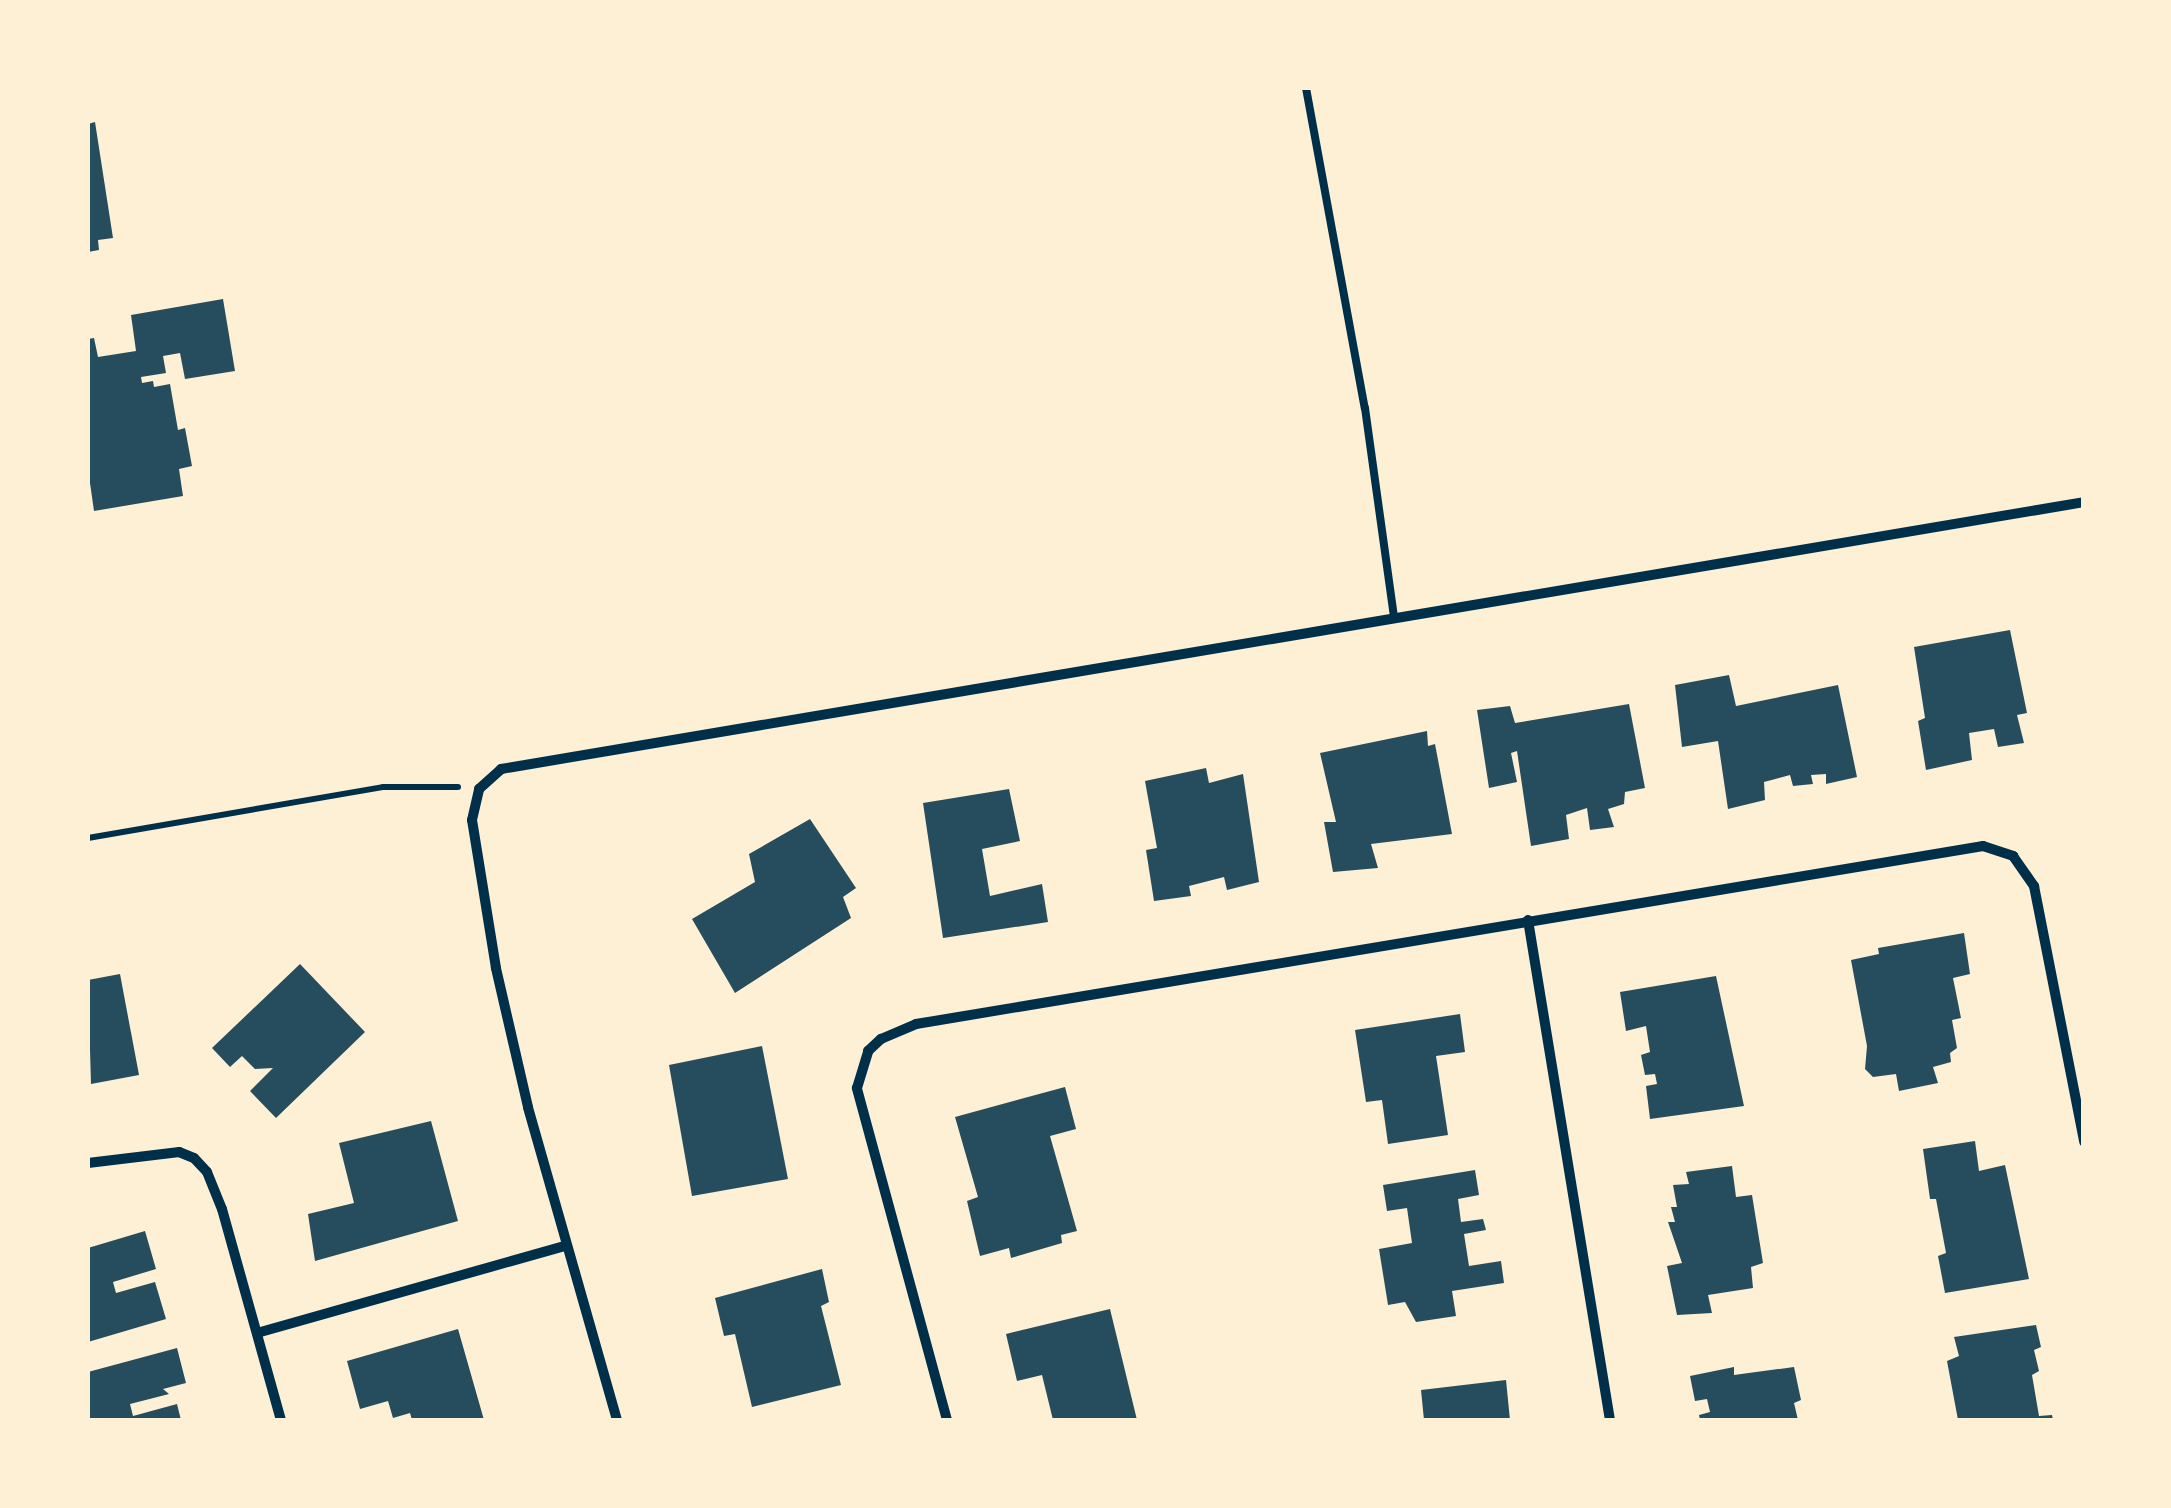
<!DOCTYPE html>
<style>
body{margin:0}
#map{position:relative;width:2171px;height:1508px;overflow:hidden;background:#fdf0d5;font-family:"Titillium Web",sans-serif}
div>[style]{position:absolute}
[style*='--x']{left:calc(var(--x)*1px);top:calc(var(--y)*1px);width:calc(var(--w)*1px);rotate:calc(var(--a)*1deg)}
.building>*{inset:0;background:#264d5e}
.path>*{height:6px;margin:-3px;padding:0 3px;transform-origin:3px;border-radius:3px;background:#003049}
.service>*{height:8px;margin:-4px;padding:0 4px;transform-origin:4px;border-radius:4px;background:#003049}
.minor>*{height:10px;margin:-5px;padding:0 5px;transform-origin:5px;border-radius:5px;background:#003049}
span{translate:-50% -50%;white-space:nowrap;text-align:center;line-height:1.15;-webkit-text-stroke:8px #fdf0d5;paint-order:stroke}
.frame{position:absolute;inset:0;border:90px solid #fdf0d5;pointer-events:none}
</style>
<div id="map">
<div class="building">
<div style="clip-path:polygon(95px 122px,113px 238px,98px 240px,99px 250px,88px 252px,88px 124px)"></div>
<div style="clip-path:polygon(223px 299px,235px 371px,185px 379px,180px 353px,163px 356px,166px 373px,141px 377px,142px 383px,153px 381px,154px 387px,170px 384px,178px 430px,185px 428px,192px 466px,179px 469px,183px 496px,94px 511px,88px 469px,88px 339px,94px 338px,98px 357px,136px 351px,131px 315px)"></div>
<div style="clip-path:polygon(2010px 630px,2027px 713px,2017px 715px,2024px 743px,1998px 747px,1994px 729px,1969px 733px,1972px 760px,1926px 770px,1918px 721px,1925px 718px,1914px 647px)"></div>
<div style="clip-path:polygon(1729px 675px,1736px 706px,1838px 685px,1857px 777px,1826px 784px,1826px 774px,1811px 775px,1813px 784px,1793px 786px,1790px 775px,1764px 782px,1765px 800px,1728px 809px,1718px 741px,1682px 747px,1675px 685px)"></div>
<div style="clip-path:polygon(1629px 704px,1645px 788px,1625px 792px,1624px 804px,1608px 809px,1614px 827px,1590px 830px,1587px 808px,1566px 815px,1569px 839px,1531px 846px,1517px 751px,1511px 753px,1517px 782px,1489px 788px,1477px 710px,1510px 706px,1515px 723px)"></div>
<div style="clip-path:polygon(1427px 731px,1428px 746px,1435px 744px,1452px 834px,1371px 844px,1378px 868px,1333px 872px,1324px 822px,1336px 822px,1320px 753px)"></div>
<div style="clip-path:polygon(1206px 768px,1209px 783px,1243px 774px,1259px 882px,1227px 890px,1224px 877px,1189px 886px,1191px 896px,1154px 901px,1146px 850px,1157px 848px,1145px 781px)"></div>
<div style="clip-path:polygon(1009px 789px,1020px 841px,982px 849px,990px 896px,1042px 884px,1048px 922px,943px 938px,923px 803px)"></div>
<div style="clip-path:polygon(810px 819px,856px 888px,843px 897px,851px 918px,735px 993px,692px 919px,755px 882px,749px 854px)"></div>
<div style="clip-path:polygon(1964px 933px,1970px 974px,1953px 978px,1961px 1018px,1952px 1020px,1957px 1048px,1950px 1053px,1951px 1062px,1933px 1067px,1938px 1083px,1899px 1091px,1896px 1074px,1873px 1077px,1865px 1069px,1867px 1046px,1851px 960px,1879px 954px,1878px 948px)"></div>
<div style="clip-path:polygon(300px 964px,365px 1032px,276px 1118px,250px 1091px,273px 1068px,255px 1069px,242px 1056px,230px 1067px,212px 1048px)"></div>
<div style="clip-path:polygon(120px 974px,139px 1075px,91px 1084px,88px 980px)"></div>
<div style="clip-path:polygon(1716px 976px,1744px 1106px,1650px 1119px,1646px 1086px,1657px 1084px,1655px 1074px,1645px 1075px,1641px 1055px,1650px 1052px,1646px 1026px,1626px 1031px,1620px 992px)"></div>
<div style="clip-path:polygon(1460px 1014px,1465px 1052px,1436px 1056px,1448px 1135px,1388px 1144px,1382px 1100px,1366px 1102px,1355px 1030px)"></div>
<div style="clip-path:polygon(762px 1046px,788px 1179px,692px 1196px,669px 1065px)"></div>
<div style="clip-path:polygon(1065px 1087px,1076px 1129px,1050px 1136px,1077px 1231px,1061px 1235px,1062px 1243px,1011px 1258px,1009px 1248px,980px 1256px,967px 1201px,978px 1197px,955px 1117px)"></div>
<div style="clip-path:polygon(431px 1121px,458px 1221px,315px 1261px,308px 1214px,354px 1203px,339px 1143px)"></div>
<div style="clip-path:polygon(1975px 1141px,1979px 1171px,2005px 1165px,2029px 1279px,1945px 1293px,1938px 1256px,1946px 1253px,1936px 1199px,1930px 1199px,1923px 1149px)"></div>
<div style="clip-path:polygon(1732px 1166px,1736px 1197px,1752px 1195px,1763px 1263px,1751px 1267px,1753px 1288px,1708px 1295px,1712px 1313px,1677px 1315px,1667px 1266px,1682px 1263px,1668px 1222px,1675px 1222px,1671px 1207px,1677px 1207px,1673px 1185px,1689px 1184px,1686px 1172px)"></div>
<div style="clip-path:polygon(1475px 1170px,1479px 1195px,1458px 1199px,1461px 1222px,1483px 1219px,1486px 1230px,1464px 1234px,1469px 1266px,1501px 1261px,1504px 1283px,1452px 1291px,1456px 1316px,1416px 1322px,1405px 1302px,1388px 1305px,1379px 1249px,1412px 1243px,1407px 1208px,1387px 1211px,1383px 1185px)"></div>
<div style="clip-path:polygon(145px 1231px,156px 1269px,113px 1282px,116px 1293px,155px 1282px,166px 1319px,88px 1342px,88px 1248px)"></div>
<div style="clip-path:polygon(822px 1269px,829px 1302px,821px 1306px,841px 1385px,752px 1407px,735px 1334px,724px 1336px,715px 1298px)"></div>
<div style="clip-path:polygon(1110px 1309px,1137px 1420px,1053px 1420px,1042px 1375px,1017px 1381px,1006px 1334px)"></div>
<div style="clip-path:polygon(2036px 1325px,2041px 1347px,2034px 1350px,2039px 1371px,2032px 1375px,2039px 1416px,2052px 1415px,2053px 1420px,1958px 1420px,1947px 1361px,1959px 1356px,1954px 1337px)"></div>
<div style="clip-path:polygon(458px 1329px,484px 1420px,412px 1420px,410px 1413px,393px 1418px,388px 1401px,360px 1409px,347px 1361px)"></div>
<div style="clip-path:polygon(177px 1348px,186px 1383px,163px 1389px,169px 1394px,130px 1404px,133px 1416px,177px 1404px,181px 1420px,88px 1420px,88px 1372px)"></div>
<div style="clip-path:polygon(1734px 1367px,1734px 1375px,1794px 1367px,1801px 1400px,1794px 1403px,1798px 1420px,1700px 1420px,1699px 1415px,1710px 1412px,1707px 1399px,1695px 1401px,1690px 1376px)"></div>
<div style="clip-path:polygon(1506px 1380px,1510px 1420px,1424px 1420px,1421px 1390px)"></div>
</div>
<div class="path">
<div style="--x:88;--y:838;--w:299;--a:-9.8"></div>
<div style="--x:383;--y:787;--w:75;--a:0"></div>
</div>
<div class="service">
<div style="--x:1306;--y:88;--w:325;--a:79.6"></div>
<div style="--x:1365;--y:408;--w:210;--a:82.1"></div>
</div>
<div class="minor">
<div style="--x:1528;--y:920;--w:507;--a:80.69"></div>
<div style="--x:88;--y:1163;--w:92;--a:-6.9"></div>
<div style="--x:179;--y:1152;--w:16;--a:22"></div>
<div style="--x:194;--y:1158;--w:19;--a:47"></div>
<div style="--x:207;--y:1172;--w:40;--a:68"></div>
<div style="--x:222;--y:1209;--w:219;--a:74.4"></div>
<div style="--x:257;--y:1333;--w:322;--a:-15.8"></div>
<div style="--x:617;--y:1420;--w:325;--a:-105.9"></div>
<div style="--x:528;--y:1107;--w:143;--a:-103"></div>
<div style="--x:496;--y:968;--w:150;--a:-99.2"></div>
<div style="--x:472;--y:820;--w:32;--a:-77"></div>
<div style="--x:479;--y:789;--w:30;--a:-42"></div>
<div style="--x:501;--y:769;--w:1605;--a:-9.57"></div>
<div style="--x:947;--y:1420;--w:344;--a:-105.2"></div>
<div style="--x:857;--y:1088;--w:39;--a:-73"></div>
<div style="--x:868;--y:1051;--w:18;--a:-43"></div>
<div style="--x:881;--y:1039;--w:38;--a:-23"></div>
<div style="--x:916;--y:1024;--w:1082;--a:-9.47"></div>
<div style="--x:1983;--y:846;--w:32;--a:18"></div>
<div style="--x:2013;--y:856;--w:37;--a:55"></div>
<div style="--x:2034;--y:886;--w:261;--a:78.9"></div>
</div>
<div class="frame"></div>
</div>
